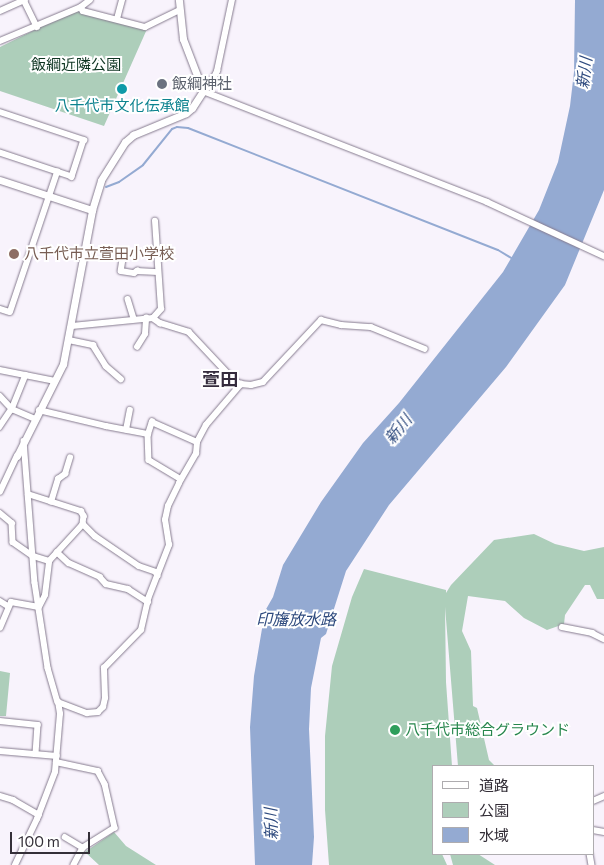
<!DOCTYPE html>
<meta charset="utf-8">
<style>
body{margin:0}
#map{position:relative;width:604px;height:865px;overflow:hidden;background:#f8f3fc;font-family:Commissioner,"Noto Sans JP",sans-serif}
div>[style]{position:absolute}
[style*='--x']{left:calc(var(--x)*1px);top:calc(var(--y)*1px);width:calc(var(--w)*1px);rotate:calc(var(--a)*1deg)}
.green>*{inset:0;background:#adceba}
.water>*{inset:0;background:#94aad2}
.stream>*{height:2px;margin:-1px;padding:0 1px;transform-origin:1px;border-radius:1px;background:#94aad2}
.roads{filter:drop-shadow(0 0 1px #867b8f) drop-shadow(0 0 1px #867b8f)}
.minor>*{height:5.5px;margin:-2.75px;padding:0 2.75px;transform-origin:2.75px;border-radius:2.75px;background:#fff}
.tertiary>*{height:7px;margin:-3.5px;padding:0 3.5px;transform-origin:3.5px;border-radius:3.5px;background:#fff}
.dots>*{width:14px;height:14px;translate:-50% -50%;box-sizing:border-box;border:2px solid #fff;border-radius:50%}
span{translate:-50% -50%;white-space:nowrap;text-align:center;line-height:1.15;-webkit-text-stroke:4px #fff;paint-order:stroke}
.park-label{font-size:15px;color:#0e3522}
.worship-label{font-size:15px;color:#5b616d}
.left{translate:0 -50%;text-align:left}
.culture-label{font-size:15px;color:#0d838f}
.education-label{font-size:15px;color:#785e54}
.leisure-label{font-size:15px;color:#27864d}
.water-label{font-size:16px;color:#2e4a7e;font-style:italic}
.quarter-label{font-size:18px;color:#352c3d;font-weight:700}
.legend{position:absolute;left:432px;top:765px;width:162px;height:90px;box-sizing:border-box;background:#fff;border:1px solid #aeacaf;margin:0;padding:6px 9px;list-style:none;font-size:15px;color:#342f38}
.legend li{display:flex;align-items:center;gap:10px;height:25px}
.legend b{width:25px;border:1px solid #aeacaf}
.scale{position:absolute;left:10px;top:832px;width:80px;height:22px;box-sizing:border-box;border:2px solid #342f38;border-top:0;padding-left:6px;font-size:15px;line-height:18px;white-space:nowrap;color:#342f38;-webkit-text-stroke:4px #fff;paint-order:stroke}
</style>
<div id="map">
<div class="green">
<div style="clip-path:polygon(81px 7px,82px 12px,147px 29px,104px 126px,0 91px,0 47px)"></div>
<div style="clip-path:polygon(534px 534px,555px 544px,584px 551px,604px 547px,604px 599px,597px 599px,590px 585px,585px 585px,565px 615px,564px 624px,547px 630px,524px 618px,505px 601px,468px 596px,462px 631px,471px 651px,473px 706px,477px 708px,489px 760px,495px 766px,506px 766px,458px 766px,445px 607px,446px 682px,452px 766px,433px 766px,433px 854px,442px 854px,447px 865px,329px 865px,325px 810px,325px 736px,332px 666px,352px 597px,364px 569px,446px 590px,446px 593px,451px 585px,494px 540px)"></div>
<div style="clip-path:polygon(0 671px,10px 673px,6px 716px,0 716px)"></div>
<div style="clip-path:polygon(114px 832px,126px 846px,156px 865px,99px 865px,85px 852px)"></div>
<div style="clip-path:polygon(450px 854px,478px 854px,495px 865px,453px 865px)"></div>
</div>
<div class="water">
<div style="clip-path:polygon(575px 0,604px 0,604px 190px,565px 285px,506px 367px,389px 505px,346px 571px,326px 634px,321px 638px,311px 688px,309px 729px,314px 837px,312px 865px,255px 865px,250px 727px,254px 676px,265px 611px,273px 597px,283px 565px,321px 502px,363px 443px,399px 403px,503px 272px,539px 210px,558px 162px,570px 106px,574px 72px)"></div>
</div>
<div class="stream">
<div style="--x:106;--y:187;--w:14;--a:-21"></div>
<div style="--x:119;--y:182;--w:29;--a:-35"></div>
<div style="--x:143;--y:165;--w:46;--a:-51.1"></div>
<div style="--x:172;--y:129;--w:5;--a:-22"></div>
<div style="--x:177;--y:127;--w:11;--a:5"></div>
<div style="--x:188;--y:128;--w:333;--a:21.5"></div>
<div style="--x:498;--y:250;--w:17;--a:31"></div>
</div>
<div class="roads">
<div class="minor">
<div style="--x:24;--y:0;--w:30;--a:64"></div>
<div style="--x:81;--y:7;--w:4;--a:63"></div>
<div style="--x:83;--y:11;--w:64;--a:14.5"></div>
<div style="--x:145;--y:27;--w:39;--a:-26"></div>
<div style="--x:0;--y:11;--w:27;--a:-24"></div>
<div style="--x:117;--y:19;--w:20;--a:-75"></div>
<div style="--x:0;--y:41;--w:88;--a:-22.8"></div>
<div style="--x:81;--y:7;--w:11;--a:-38"></div>
<div style="--x:203;--y:89;--w:6;--a:-18"></div>
<div style="--x:209;--y:87;--w:18;--a:-63"></div>
<div style="--x:217;--y:71;--w:73;--a:-78.1"></div>
<div style="--x:203;--y:91;--w:305;--a:21.3"></div>
<div style="--x:487;--y:202;--w:129;--a:24.8"></div>
<div style="--x:0;--y:112;--w:89;--a:18.4"></div>
<div style="--x:84;--y:140;--w:39;--a:108"></div>
<div style="--x:72;--y:177;--w:76;--a:-161.6"></div>
<div style="--x:124;--y:253;--w:18;--a:99"></div>
<div style="--x:121;--y:271;--w:13;--a:9"></div>
<div style="--x:134;--y:273;--w:4;--a:-34"></div>
<div style="--x:137;--y:271;--w:21;--a:3"></div>
<div style="--x:128;--y:299;--w:21;--a:73"></div>
<div style="--x:0;--y:309;--w:10;--a:17"></div>
<div style="--x:10;--y:312;--w:148;--a:-71.4"></div>
<div style="--x:153;--y:318;--w:12;--a:-48"></div>
<div style="--x:161;--y:309;--w:88;--a:-93.9"></div>
<div style="--x:72;--y:326;--w:81;--a:-5.6"></div>
<div style="--x:153;--y:318;--w:9;--a:36"></div>
<div style="--x:160;--y:323;--w:30;--a:17"></div>
<div style="--x:189;--y:332;--w:67;--a:46.8"></div>
<div style="--x:235;--y:381;--w:7;--a:27"></div>
<div style="--x:241;--y:384;--w:10;--a:6"></div>
<div style="--x:251;--y:385;--w:12;--a:-14"></div>
<div style="--x:263;--y:382;--w:85;--a:-46.9"></div>
<div style="--x:321;--y:320;--w:21;--a:14"></div>
<div style="--x:341;--y:325;--w:30;--a:4"></div>
<div style="--x:371;--y:327;--w:58;--a:22.2"></div>
<div style="--x:69;--y:340;--w:25;--a:12"></div>
<div style="--x:93;--y:345;--w:25;--a:58"></div>
<div style="--x:106;--y:366;--w:20;--a:41"></div>
<div style="--x:137;--y:347;--w:15;--a:-58"></div>
<div style="--x:145;--y:334;--w:16;--a:-86"></div>
<div style="--x:0;--y:370;--w:56;--a:11.3"></div>
<div style="--x:26;--y:375;--w:37;--a:112"></div>
<div style="--x:12;--y:409;--w:25;--a:23"></div>
<div style="--x:0;--y:396;--w:18;--a:47"></div>
<div style="--x:12;--y:409;--w:22;--a:124"></div>
<div style="--x:39;--y:410;--w:69;--a:13.4"></div>
<div style="--x:106;--y:426;--w:43;--a:10.8"></div>
<div style="--x:148;--y:434;--w:13;--a:-72"></div>
<div style="--x:152;--y:422;--w:49;--a:24"></div>
<div style="--x:126;--y:430;--w:20;--a:-79"></div>
<div style="--x:148;--y:434;--w:26;--a:88"></div>
<div style="--x:149;--y:460;--w:37;--a:31"></div>
<div style="--x:24;--y:441;--w:142;--a:85.6"></div>
<div style="--x:35;--y:583;--w:86;--a:81.3"></div>
<div style="--x:48;--y:668;--w:35;--a:74"></div>
<div style="--x:58;--y:702;--w:31;--a:21"></div>
<div style="--x:87;--y:713;--w:11;--a:-5"></div>
<div style="--x:98;--y:712;--w:7;--a:-45"></div>
<div style="--x:103;--y:707;--w:9;--a:-77"></div>
<div style="--x:105;--y:698;--w:30;--a:-92"></div>
<div style="--x:104;--y:668;--w:53;--a:-45.8"></div>
<div style="--x:141;--y:630;--w:32;--a:-77"></div>
<div style="--x:148;--y:599;--w:58;--a:-68.7"></div>
<div style="--x:169;--y:545;--w:25;--a:-99"></div>
<div style="--x:165;--y:520;--w:14;--a:-78"></div>
<div style="--x:168;--y:506;--w:25;--a:-64"></div>
<div style="--x:179;--y:483;--w:34;--a:-60"></div>
<div style="--x:196;--y:454;--w:12;--a:-85"></div>
<div style="--x:197;--y:442;--w:19;--a:-62"></div>
<div style="--x:206;--y:425;--w:54;--a:-49.5"></div>
<div style="--x:0;--y:492;--w:40;--a:-65"></div>
<div style="--x:28;--y:494;--w:56;--a:17.8"></div>
<div style="--x:81;--y:511;--w:6;--a:59"></div>
<div style="--x:84;--y:516;--w:8;--a:97"></div>
<div style="--x:83;--y:524;--w:17;--a:45"></div>
<div style="--x:95;--y:536;--w:53;--a:34.3"></div>
<div style="--x:139;--y:566;--w:18;--a:19"></div>
<div style="--x:156;--y:572;--w:4;--a:63"></div>
<div style="--x:51;--y:502;--w:24;--a:-73"></div>
<div style="--x:58;--y:479;--w:9;--a:-36"></div>
<div style="--x:65;--y:474;--w:17;--a:-73"></div>
<div style="--x:0;--y:513;--w:16;--a:40"></div>
<div style="--x:12;--y:523;--w:19;--a:87"></div>
<div style="--x:13;--y:542;--w:24;--a:35"></div>
<div style="--x:33;--y:556;--w:17;--a:17"></div>
<div style="--x:57;--y:552;--w:16;--a:43"></div>
<div style="--x:69;--y:563;--w:34;--a:24"></div>
<div style="--x:100;--y:577;--w:9;--a:49"></div>
<div style="--x:106;--y:584;--w:23;--a:13"></div>
<div style="--x:128;--y:589;--w:24;--a:33"></div>
<div style="--x:0;--y:601;--w:9;--a:32"></div>
<div style="--x:39;--y:607;--w:13;--a:-63"></div>
<div style="--x:45;--y:595;--w:34;--a:-83"></div>
<div style="--x:49;--y:561;--w:50;--a:-47.4"></div>
<div style="--x:562;--y:627;--w:31;--a:11"></div>
<div style="--x:592;--y:633;--w:13;--a:27"></div>
<div style="--x:0;--y:628;--w:28;--a:-67"></div>
<div style="--x:11;--y:602;--w:28;--a:10"></div>
<div style="--x:0;--y:721;--w:38;--a:6"></div>
<div style="--x:38;--y:725;--w:29;--a:94"></div>
<div style="--x:0;--y:751;--w:57;--a:5"></div>
<div style="--x:56;--y:762;--w:43;--a:12.1"></div>
<div style="--x:98;--y:771;--w:15;--a:62"></div>
<div style="--x:105;--y:784;--w:45;--a:77.2"></div>
<div style="--x:115;--y:828;--w:38;--a:148"></div>
<div style="--x:83;--y:848;--w:19;--a:118"></div>
<div style="--x:0;--y:796;--w:14;--a:17"></div>
<div style="--x:13;--y:800;--w:30;--a:30"></div>
<div style="--x:593;--y:801;--w:12;--a:-24"></div>
<div style="--x:593;--y:830;--w:11;--a:10"></div>
<div style="--x:65;--y:837;--w:21;--a:31"></div>
<div style="--x:590;--y:854;--w:11;--a:80"></div>
<div style="--x:15;--y:865;--w:51;--a:-64.4"></div>
<div style="--x:37;--y:819;--w:50;--a:-69"></div>
<div style="--x:55;--y:772;--w:58;--a:-85.1"></div>
<div style="--x:60;--y:714;--w:12;--a:-99"></div>
</div>
<div class="tertiary">
<div style="--x:0;--y:180;--w:97;--a:18.1"></div>
<div style="--x:17;--y:456;--w:103;--a:-63.4"></div>
<div style="--x:63;--y:364;--w:157;--a:-79.3"></div>
<div style="--x:92;--y:210;--w:31;--a:-73"></div>
<div style="--x:101;--y:180;--w:45;--a:-57.7"></div>
<div style="--x:125;--y:142;--w:11;--a:-41"></div>
<div style="--x:133;--y:135;--w:57;--a:-22.5"></div>
<div style="--x:186;--y:113;--w:8;--a:-40"></div>
<div style="--x:192;--y:108;--w:20;--a:-57"></div>
<div style="--x:203;--y:91;--w:56;--a:-111"></div>
<div style="--x:183;--y:39;--w:39;--a:-96"></div>
</div>
</div>
<div class="dots">
<div style="left:162px;top:84px;background:#6b7280"></div>
<div style="left:122px;top:89px;background:#0f9aa8"></div>
<div style="left:14px;top:254px;background:#8d6e63"></div>
<div style="left:395px;top:730px;background:#2e9e5b"></div>
</div>
<div class="park-label">
<span style="left:76px;top:65px">飯綱近隣公園</span>
</div>
<div class="worship-label">
<span class="left" style="left:172px;top:84px">飯綱神社</span>
</div>
<div class="culture-label">
<span style="left:122px;top:106px">八千代市文化伝承館</span>
</div>
<div class="education-label">
<span class="left" style="left:24px;top:254px">八千代市立萱田小学校</span>
</div>
<div class="leisure-label">
<span class="left" style="left:405px;top:730px">八千代市総合グラウンド</span>
</div>
<div class="water-label">
<span style="left:584px;top:73px;rotate:-83deg">新川</span>
<span style="left:398px;top:429px;rotate:-51deg">新川</span>
<span style="left:296px;top:619px">印旛放水路</span>
<span style="left:271px;top:824px;rotate:-92deg">新川</span>
</div>
<div class="quarter-label">
<span style="left:220px;top:379px">萱田</span>
</div>
<ul class="legend">
<li><b style="height:6px;background:#fff"></b>道路</li>
<li><b style="height:14px;background:#adceba"></b>公園</li>
<li><b style="height:14px;background:#94aad2"></b>水域</li>
</ul>
<div class="scale">100 m</div>
</div>
